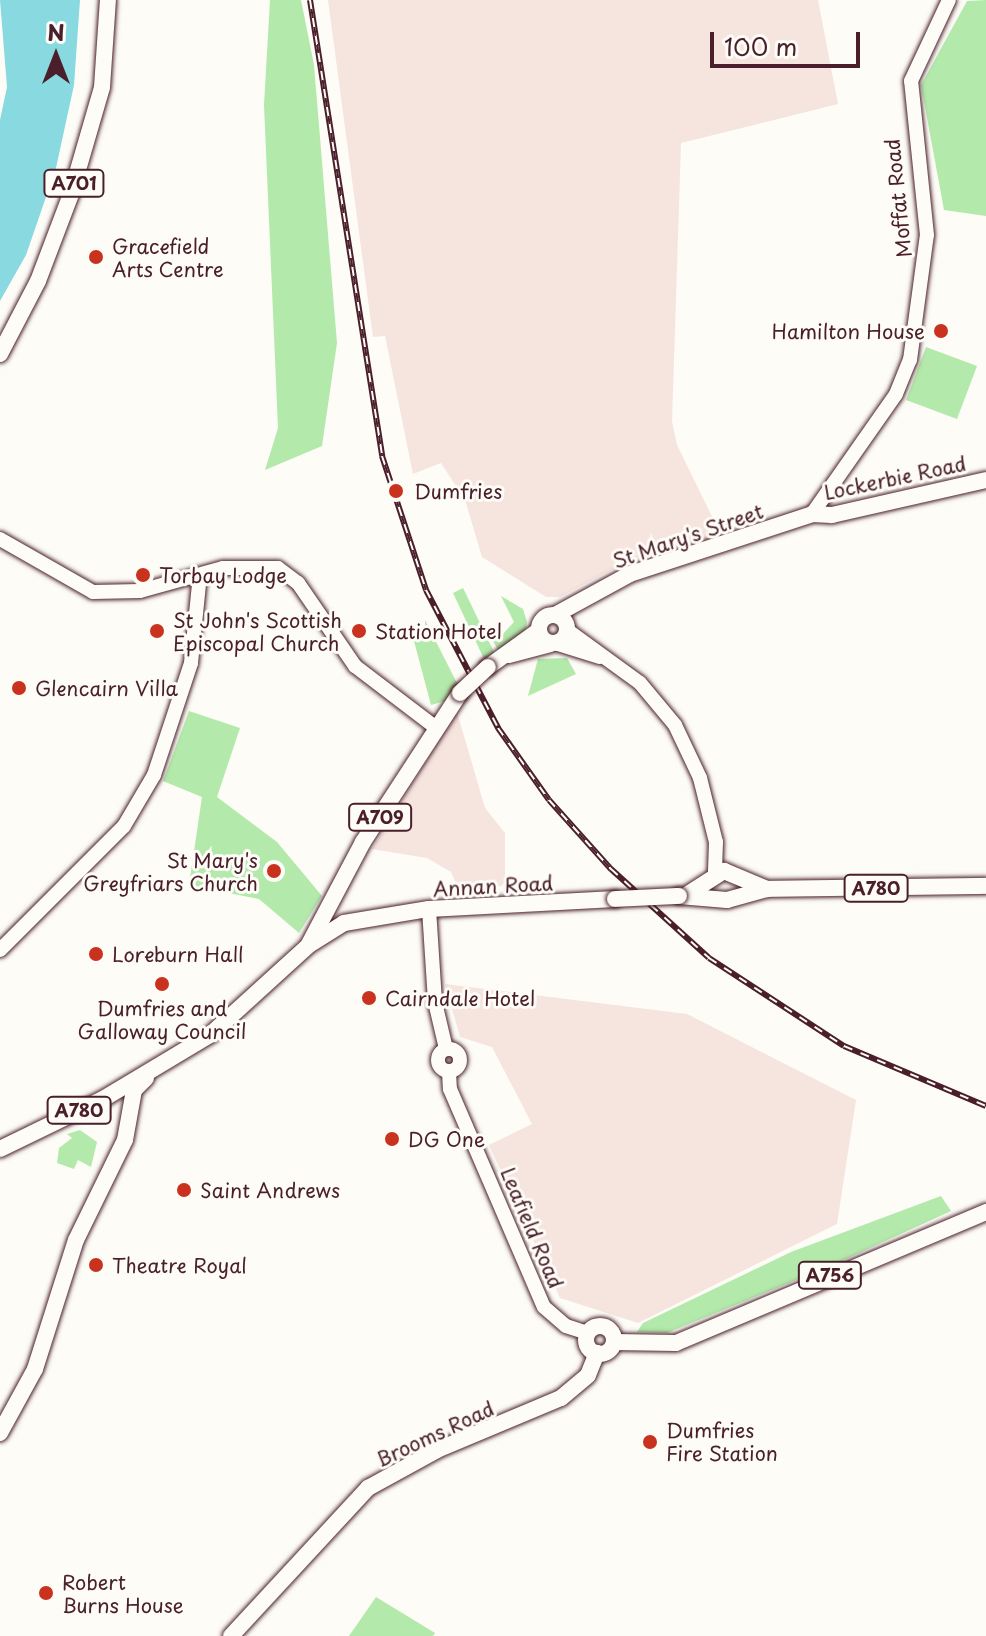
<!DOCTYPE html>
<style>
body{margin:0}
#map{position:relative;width:986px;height:1636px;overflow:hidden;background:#fdfcf7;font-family:"Playpen Sans",sans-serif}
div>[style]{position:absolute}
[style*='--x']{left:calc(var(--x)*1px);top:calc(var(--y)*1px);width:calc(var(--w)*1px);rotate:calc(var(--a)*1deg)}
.built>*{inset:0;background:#f6e4de}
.green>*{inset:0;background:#b3e9ab}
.water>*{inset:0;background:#88d9e0}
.roads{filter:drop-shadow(0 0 2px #4a1f2b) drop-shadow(0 0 2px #4a1f2b)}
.secondary>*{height:14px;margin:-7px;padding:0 7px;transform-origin:7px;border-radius:7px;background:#fdfcf7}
.secondary>.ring{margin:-7px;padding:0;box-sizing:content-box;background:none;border:14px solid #fdfcf7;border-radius:50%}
.primary>*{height:16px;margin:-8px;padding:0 8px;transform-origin:8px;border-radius:8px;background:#fdfcf7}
.primary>.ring{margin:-8px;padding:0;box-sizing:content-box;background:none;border:16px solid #fdfcf7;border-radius:50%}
.rail>*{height:6px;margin-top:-3px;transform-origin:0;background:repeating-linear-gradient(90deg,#fdfcf7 0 9px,#4a1f2b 0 18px);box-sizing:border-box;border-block:2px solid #4a1f2b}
.bridges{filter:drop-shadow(0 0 2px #4a1f2b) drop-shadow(0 0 2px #4a1f2b)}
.primary-bridge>*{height:16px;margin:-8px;padding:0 8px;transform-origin:8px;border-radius:8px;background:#fdfcf7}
.dots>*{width:22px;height:22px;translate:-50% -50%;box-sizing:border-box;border:4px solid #fdfcf7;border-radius:50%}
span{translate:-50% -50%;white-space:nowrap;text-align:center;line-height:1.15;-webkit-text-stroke:6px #fdfcf7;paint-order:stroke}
.shield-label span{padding:2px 6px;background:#fdfcf7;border:2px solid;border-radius:6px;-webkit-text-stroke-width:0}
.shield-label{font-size:18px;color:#4a1f2b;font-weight:700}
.street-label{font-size:20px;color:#4a1f2b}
.poi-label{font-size:20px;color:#4a1f2b}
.left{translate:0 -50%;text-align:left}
.right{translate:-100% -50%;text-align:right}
.north{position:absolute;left:16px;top:16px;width:80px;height:80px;-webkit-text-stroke:6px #fdfcf7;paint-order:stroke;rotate:0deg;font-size:22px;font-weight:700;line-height:32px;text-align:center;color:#4a1f2b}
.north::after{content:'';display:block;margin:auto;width:28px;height:36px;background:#4a1f2b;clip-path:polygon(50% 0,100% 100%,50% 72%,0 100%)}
.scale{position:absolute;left:710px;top:32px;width:150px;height:36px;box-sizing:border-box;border:4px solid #4a1f2b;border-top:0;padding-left:10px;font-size:24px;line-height:28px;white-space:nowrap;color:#4a1f2b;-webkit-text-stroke:6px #fdfcf7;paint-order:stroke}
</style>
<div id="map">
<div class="built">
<div style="clip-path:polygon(328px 0,818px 0,838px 104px,681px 143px,672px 421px,677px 445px,722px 537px,630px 560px,560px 597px,546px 597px,482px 557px,465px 500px,441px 463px,413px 474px,385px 336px,373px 337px)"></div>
<div style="clip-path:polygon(457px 712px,485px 808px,505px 833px,505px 885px,460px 893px,451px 872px,427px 858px,372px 849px)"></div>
<div style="clip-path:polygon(445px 984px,687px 1014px,856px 1100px,837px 1224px,638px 1323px,560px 1298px,489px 1145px,532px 1124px,492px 1047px,460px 1037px)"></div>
</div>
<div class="green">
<div style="clip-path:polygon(270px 0,301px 0,314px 65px,337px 343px,322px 446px,265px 470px,278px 428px,264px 105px)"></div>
<div style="clip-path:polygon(986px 0,986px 216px,944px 210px,921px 85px,967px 1px)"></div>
<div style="clip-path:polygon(926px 347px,977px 366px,957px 419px,906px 400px)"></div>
<div style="clip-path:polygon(463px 588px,495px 654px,485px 661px,453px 593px)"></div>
<div style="clip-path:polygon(501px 596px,523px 609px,527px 622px,525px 632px,498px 650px,489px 634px,502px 635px,514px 622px)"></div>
<div style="clip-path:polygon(425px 620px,458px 685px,448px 700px,431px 705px,410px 626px,425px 626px)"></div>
<div style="clip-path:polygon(567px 658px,576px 674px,528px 696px,538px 659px)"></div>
<div style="clip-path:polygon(189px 711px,240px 728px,217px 797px,277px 842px,322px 896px,299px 933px,259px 899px,189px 885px,202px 797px,163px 781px)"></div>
<div style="clip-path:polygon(80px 1130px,97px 1142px,91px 1167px,78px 1160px,74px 1169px,57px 1163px,59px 1148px,72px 1138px,67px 1134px)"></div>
<div style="clip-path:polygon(941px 1196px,951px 1211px,835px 1264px,667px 1333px,637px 1332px,643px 1323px,791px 1252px)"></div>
<div style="clip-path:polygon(376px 1597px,435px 1633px,433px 1636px,349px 1636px)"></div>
</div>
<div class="water">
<div style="clip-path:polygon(0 0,80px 0,74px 85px,56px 168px,26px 255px,0 301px,0 120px,7px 87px)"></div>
</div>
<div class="roads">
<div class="secondary">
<div style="--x:812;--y:514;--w:146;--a:-55"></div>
<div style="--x:896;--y:394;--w:37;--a:-68"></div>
<div style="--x:910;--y:360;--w:126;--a:-82.3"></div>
<div style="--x:927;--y:235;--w:155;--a:-95.9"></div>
<div style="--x:911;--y:81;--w:89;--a:-64.9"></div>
<div style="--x:0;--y:539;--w:107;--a:29.7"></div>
<div style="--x:93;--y:592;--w:47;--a:-1.2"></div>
<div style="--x:140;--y:591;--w:86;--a:-15.5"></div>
<div style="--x:223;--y:568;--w:55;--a:0"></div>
<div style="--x:278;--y:568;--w:25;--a:37"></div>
<div style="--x:298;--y:583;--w:101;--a:55.5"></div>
<div style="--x:355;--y:666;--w:101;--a:37.3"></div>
<div style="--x:567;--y:630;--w:90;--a:36"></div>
<div style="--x:640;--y:683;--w:55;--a:50.2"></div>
<div style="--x:675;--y:725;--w:59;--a:64.7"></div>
<div style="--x:700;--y:778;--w:66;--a:76"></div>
<div style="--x:716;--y:842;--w:34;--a:92"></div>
<div style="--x:555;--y:643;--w:47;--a:17.3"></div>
<div style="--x:429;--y:909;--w:93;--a:86.3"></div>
<div style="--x:435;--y:1002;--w:48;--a:76.8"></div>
<div style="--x:0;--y:950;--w:175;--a:-45"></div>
<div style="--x:124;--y:826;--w:59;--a:-59.5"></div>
<div style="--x:154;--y:775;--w:118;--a:-71.7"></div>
<div style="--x:191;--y:663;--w:88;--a:-84.2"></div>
<div class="ring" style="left:438px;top:1049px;width:8px;height:8px"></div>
<div style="--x:449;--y:1072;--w:17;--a:87"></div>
<div style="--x:450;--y:1089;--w:237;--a:66.7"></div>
<div style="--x:544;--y:1307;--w:29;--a:41"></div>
<div style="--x:566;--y:1326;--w:23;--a:18"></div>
</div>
<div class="primary">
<div style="--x:0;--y:354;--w:82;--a:-62.5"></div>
<div style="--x:38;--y:281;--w:93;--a:-69.2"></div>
<div style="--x:71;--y:194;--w:111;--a:-73.8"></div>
<div style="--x:102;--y:87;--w:87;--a:-86.1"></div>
<div class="ring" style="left:539px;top:615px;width:12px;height:12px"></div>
<div style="--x:555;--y:615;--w:85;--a:-28.7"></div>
<div style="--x:630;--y:574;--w:192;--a:-18.2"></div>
<div style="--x:812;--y:514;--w:20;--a:3"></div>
<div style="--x:832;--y:515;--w:158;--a:-12.8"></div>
<div style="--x:509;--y:655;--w:43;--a:-14.7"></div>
<div style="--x:488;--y:667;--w:62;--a:-35.8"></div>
<div style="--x:688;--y:894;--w:43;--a:-32.6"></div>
<div style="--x:724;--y:871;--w:47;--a:22.7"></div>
<div style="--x:679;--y:896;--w:48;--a:4.8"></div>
<div style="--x:727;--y:900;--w:41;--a:-15.4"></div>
<div style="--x:767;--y:889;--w:219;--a:-0.8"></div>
<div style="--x:309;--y:944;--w:115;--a:-62.1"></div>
<div style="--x:363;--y:842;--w:178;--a:-56.9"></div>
<div style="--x:0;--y:1149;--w:114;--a:-25.9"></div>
<div style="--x:103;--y:1099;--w:125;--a:-30.9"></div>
<div style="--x:210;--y:1035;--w:134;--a:-42.3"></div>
<div style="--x:309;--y:945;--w:41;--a:-32.2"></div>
<div style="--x:344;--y:923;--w:86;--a:-9.4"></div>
<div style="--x:429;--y:909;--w:186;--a:-3.1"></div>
<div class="ring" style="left:586px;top:1326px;width:12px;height:12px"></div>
<div style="--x:614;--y:1342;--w:62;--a:0.9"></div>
<div style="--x:676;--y:1343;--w:337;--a:-22.9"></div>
<div style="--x:0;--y:1433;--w:73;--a:-61.3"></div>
<div style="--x:35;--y:1369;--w:135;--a:-72.4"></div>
<div style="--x:76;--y:1240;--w:111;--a:-63.9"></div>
<div style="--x:125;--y:1140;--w:51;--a:-79.8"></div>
<div style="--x:134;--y:1090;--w:17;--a:-45"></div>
<div style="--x:231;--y:1636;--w:202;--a:-47.2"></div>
<div style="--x:368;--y:1488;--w:79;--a:-28.8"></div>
<div style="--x:437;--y:1450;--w:134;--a:-22.8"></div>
<div style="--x:561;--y:1398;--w:35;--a:-40"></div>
<div style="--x:588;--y:1375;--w:24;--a:-68"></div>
</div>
</div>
<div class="rail">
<div style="--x:310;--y:0;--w:462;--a:81"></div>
<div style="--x:382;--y:456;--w:141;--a:71.8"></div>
<div style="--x:426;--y:590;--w:156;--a:62.4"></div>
<div style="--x:498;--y:728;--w:88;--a:54.7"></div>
<div style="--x:549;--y:800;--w:93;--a:48.1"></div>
<div style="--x:611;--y:869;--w:132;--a:42.2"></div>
<div style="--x:709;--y:958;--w:161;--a:33.1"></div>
<div style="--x:844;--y:1046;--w:154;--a:22.9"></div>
</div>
<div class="bridges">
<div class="primary-bridge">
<div style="--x:460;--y:693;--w:38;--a:-43"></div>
<div style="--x:615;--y:899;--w:64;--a:-2.7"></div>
</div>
</div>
<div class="dots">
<div style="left:96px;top:257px;background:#c8321e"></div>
<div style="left:941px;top:331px;background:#c8321e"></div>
<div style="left:396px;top:491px;background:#c8321e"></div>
<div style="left:143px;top:575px;background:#c8321e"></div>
<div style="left:157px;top:631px;background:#c8321e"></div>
<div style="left:359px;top:631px;background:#c8321e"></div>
<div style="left:19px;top:688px;background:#c8321e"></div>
<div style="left:274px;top:871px;background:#c8321e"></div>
<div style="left:96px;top:954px;background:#c8321e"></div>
<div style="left:162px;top:984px;background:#c8321e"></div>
<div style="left:369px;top:998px;background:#c8321e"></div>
<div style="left:392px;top:1139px;background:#c8321e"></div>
<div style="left:184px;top:1190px;background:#c8321e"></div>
<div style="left:96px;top:1265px;background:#c8321e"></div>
<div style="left:650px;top:1442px;background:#c8321e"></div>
<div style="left:46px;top:1593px;background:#c8321e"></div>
</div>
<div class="shield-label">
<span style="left:74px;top:183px">A701</span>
<span style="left:380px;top:817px">A709</span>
<span style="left:876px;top:888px">A780</span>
<span style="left:79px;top:1110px">A780</span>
<span style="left:830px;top:1275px">A756</span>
</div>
<div class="street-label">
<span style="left:898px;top:198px;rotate:-96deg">Moffat Road</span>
<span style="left:895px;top:478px;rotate:-12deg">Lockerbie Road</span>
<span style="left:688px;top:536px;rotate:-19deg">St Mary's Street</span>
<span style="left:493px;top:886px;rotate:-3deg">Annan Road</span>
<span style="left:532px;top:1228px;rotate:67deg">Leafield Road</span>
<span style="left:435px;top:1434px;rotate:-25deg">Brooms Road</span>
</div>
<div class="poi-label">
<span class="left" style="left:112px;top:258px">Gracefield<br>Arts Centre</span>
<span class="right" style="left:925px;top:331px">Hamilton House</span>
<span class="left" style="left:414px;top:491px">Dumfries</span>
<span class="left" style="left:159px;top:575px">Torbay Lodge</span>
<span class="left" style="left:173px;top:632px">St John's Scottish<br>Episcopal Church</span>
<span class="left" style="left:375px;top:631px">Station Hotel</span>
<span class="left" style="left:35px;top:688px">Glencairn Villa</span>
<span class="right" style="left:258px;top:872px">St Mary's<br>Greyfriars Church</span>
<span class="left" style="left:112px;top:954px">Loreburn Hall</span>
<span class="left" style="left:385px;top:998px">Cairndale Hotel</span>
<span style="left:162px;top:1020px">Dumfries and<br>Galloway Council</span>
<span class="left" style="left:408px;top:1139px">DG One</span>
<span class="left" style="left:200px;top:1190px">Saint Andrews</span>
<span class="left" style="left:112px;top:1265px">Theatre Royal</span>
<span class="left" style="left:666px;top:1442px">Dumfries<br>Fire Station</span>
<span class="left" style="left:62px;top:1594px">Robert<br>Burns House</span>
</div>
<div class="north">N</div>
<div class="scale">100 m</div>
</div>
